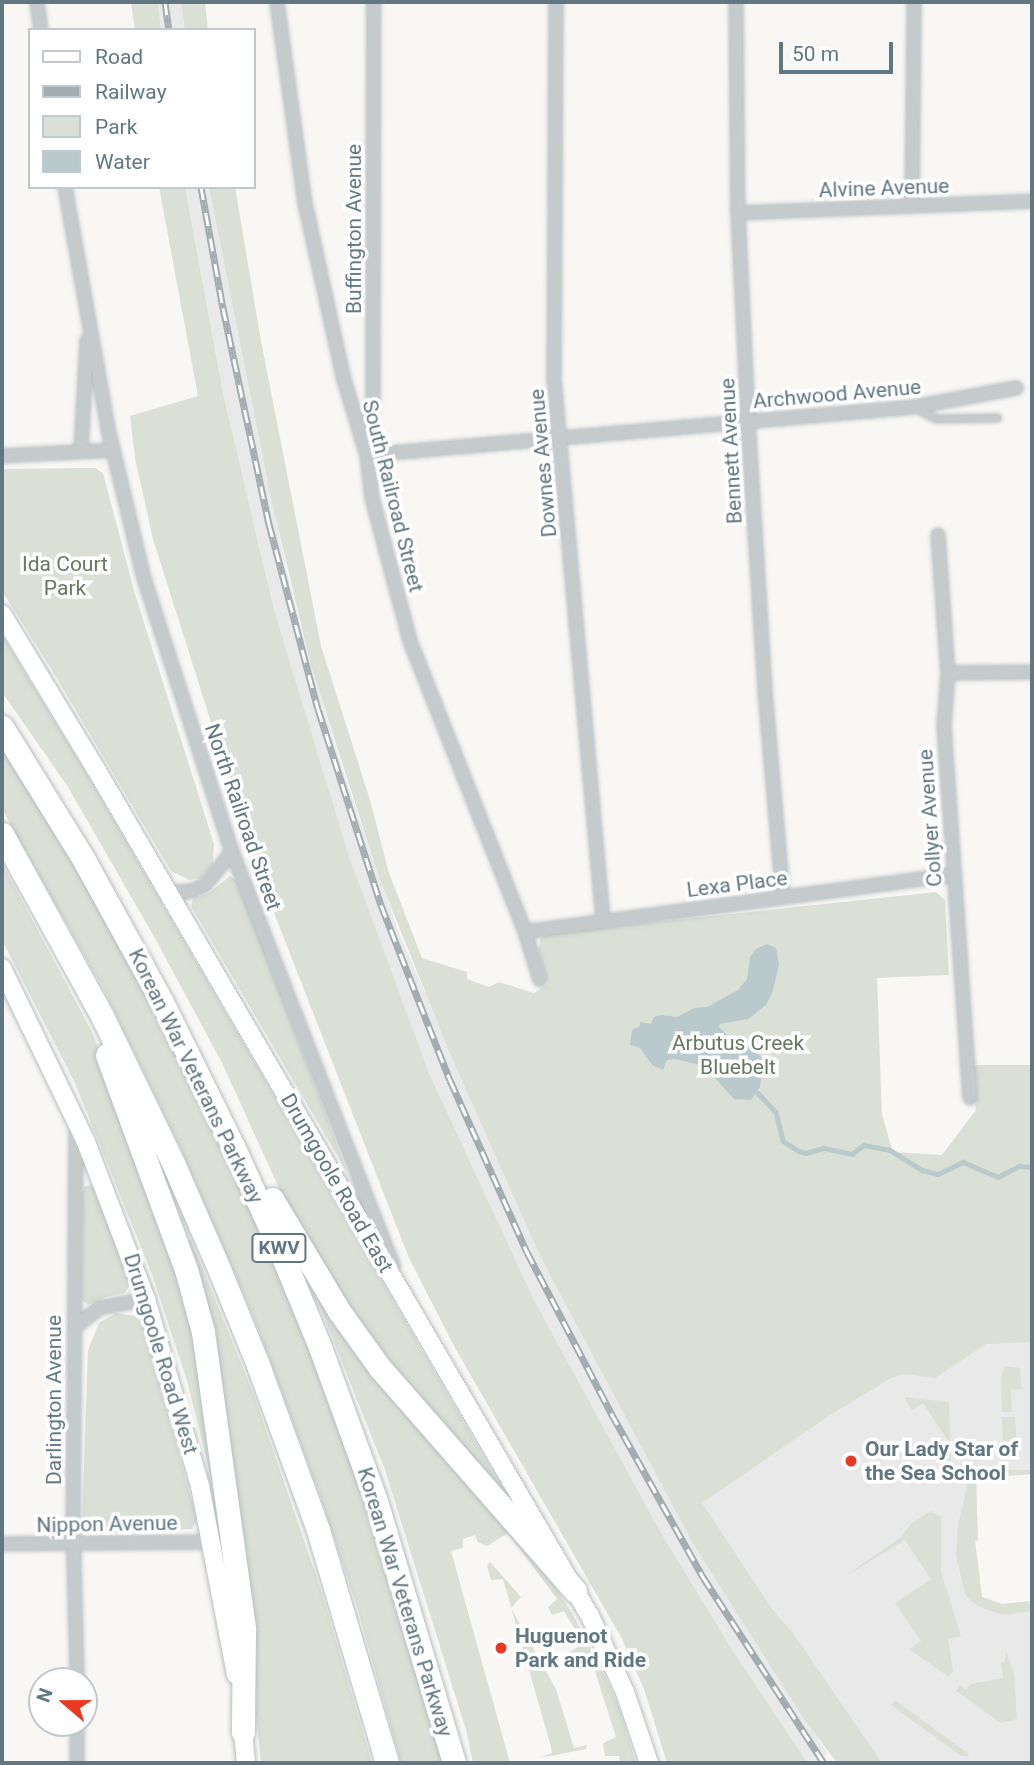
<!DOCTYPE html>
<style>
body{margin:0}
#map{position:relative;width:1034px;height:1765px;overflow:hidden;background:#f8f7f4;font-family:Roboto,sans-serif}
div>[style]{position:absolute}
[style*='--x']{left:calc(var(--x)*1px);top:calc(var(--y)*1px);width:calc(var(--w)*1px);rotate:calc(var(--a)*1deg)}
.built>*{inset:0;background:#e8e9e8}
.green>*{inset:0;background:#dae0d5}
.water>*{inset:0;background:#bac9cb}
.stream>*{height:4.5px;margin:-2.25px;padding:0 2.25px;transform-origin:2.25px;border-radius:2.25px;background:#bac9cb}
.roads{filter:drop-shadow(0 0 2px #b7bec1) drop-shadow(0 0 2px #b7bec1)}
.service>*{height:6px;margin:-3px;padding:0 3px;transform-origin:3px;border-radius:3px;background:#c5cacc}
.minor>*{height:12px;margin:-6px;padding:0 6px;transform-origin:6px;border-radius:6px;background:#c5cacc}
.secondary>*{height:18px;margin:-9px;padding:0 9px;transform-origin:9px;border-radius:9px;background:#fff}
.motorway>*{height:23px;margin:-11.5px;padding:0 11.5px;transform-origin:11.5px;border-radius:11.5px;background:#fff}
.rail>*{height:7px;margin-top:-3.5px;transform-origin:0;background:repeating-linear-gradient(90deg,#fff 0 13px,#a3acb0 0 26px);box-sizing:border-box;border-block:2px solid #a3acb0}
.dots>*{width:19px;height:19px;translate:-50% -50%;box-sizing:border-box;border:4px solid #fff;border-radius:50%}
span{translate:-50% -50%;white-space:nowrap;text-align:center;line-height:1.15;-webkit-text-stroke:7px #fff;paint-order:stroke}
.shield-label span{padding:2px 5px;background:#fff;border:2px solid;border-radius:5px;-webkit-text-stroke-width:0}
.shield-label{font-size:19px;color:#617781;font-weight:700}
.street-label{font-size:21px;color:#617781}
.park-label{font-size:21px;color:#677960}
.poi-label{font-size:21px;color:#617781;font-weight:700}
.left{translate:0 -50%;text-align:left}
.frame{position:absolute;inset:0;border:4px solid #617781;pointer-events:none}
.legend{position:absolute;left:28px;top:28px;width:228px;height:161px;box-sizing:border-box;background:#fff;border:2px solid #c0c9cd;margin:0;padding:9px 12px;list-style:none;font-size:21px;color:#617781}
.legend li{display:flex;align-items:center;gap:14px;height:35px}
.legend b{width:35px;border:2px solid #c0c9cd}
.north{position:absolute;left:28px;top:1667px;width:70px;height:70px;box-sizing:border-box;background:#fff;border:2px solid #c0c9cd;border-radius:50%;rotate:290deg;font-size:19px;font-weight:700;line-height:28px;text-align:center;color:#617781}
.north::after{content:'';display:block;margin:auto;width:24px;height:32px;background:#ec3820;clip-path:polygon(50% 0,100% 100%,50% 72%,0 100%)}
.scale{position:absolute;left:779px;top:42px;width:114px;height:32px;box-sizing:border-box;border:4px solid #617781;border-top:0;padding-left:9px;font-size:21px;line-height:24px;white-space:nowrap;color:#617781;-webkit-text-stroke:5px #fff;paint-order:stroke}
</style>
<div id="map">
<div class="built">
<div style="clip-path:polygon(158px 2px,181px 2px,185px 30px,161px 30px)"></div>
<div style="clip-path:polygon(185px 187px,209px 187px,286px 568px,311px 666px,345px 777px,398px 931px,542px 1260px,692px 1542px,827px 1753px,824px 1756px,829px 1763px,808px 1763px,733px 1651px,661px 1533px,534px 1300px,429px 1073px,349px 856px,274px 610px,223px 393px)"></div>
<div style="clip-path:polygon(679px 1184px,974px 1339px,1032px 1334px,1032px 1474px,976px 1478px,978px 1540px,975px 1541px,982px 1597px,1002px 1604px,1032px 1601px,1032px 1763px,875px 1763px,701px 1510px)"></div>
</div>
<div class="green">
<div style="clip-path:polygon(131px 2px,158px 2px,161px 30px,135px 30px)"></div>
<div style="clip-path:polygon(181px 2px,205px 2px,208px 30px,185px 30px)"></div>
<div style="clip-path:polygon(159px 187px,185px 187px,223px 393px,274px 610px,349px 856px,429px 1073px,534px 1300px,661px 1533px,733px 1651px,808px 1763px,667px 1763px,644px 1689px,622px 1639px,454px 1346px,409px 1258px,260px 877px,153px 539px,135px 458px,130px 416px,198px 396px)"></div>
<div style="clip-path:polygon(209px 187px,235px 187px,261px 341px,321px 646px,370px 800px,389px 873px,422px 958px,467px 972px,467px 979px,489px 987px,499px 982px,534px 993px,548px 984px,538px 949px,541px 938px,553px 933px,936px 892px,945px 900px,949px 975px,877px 978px,882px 1115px,893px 1152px,942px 1155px,976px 1110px,971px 1065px,1032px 1065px,1032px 1342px,986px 1344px,935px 1378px,903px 1374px,891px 1378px,830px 1415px,702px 1503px,772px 1609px,793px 1633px,882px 1763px,837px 1763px,804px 1719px,692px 1542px,542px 1260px,452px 1058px,380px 880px,311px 666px,272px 502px)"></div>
<div style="clip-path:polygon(83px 468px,95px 468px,103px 473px,135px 594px,214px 844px,213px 864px,201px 878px,189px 880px,171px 871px,52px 670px,2px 591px,2px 469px)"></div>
<div style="clip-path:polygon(2px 635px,85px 771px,509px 1500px,415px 1400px,305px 1245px,222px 1063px,156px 940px,68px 787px,2px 692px)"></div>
<div style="clip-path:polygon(2px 745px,85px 879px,166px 1029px,265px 1235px,356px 1468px,444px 1763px,401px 1763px,358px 1610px,321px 1498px,256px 1323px,181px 1149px,143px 1070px,104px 990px,2px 809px)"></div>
<div style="clip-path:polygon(2px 863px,92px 1032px,138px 1150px,184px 1281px,224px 1529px,187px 1381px,152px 1274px,75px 1083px,2px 940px)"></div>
<div style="clip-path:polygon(230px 876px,239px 883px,348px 1174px,191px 906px,193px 899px,209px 893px)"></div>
<div style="clip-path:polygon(90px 1185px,94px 1188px,130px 1285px,125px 1293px,106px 1297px,88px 1305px,82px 1300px,82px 1192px,84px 1187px)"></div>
<div style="clip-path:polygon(187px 1240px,191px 1240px,254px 1395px,320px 1587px,372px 1763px,261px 1763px,223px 1390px,211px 1325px)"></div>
<div style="clip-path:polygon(313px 1289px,526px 1541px,573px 1615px,603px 1672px,618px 1705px,636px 1763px,620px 1763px,619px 1756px,605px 1756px,603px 1743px,616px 1737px,591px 1659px,576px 1662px,570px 1652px,582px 1644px,580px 1638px,564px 1611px,552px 1615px,548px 1607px,557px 1599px,508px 1533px,487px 1546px,478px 1542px,475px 1535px,463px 1539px,463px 1548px,451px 1551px,510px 1763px,473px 1763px,466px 1730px,385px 1470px)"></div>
<div style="clip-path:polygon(116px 1313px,136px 1316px,144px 1327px,197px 1520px,192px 1529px,95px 1533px,88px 1531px,82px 1525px,88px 1350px,99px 1323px)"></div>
<div style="clip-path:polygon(1005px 1366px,1020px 1368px,1021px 1386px,1024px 1389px,1011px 1390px,1012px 1412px,1002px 1412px,1001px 1377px)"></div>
<div style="clip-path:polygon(904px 1397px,949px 1402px,951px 1461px,947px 1462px,939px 1449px,949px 1442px,923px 1403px,912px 1410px)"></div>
<div style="clip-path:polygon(1002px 1417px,1015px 1417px,1017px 1452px,1014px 1455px,1003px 1452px)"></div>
<div style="clip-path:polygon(971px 1470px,1032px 1470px,1032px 1474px,976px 1478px,978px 1540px,975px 1541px,982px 1597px,1002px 1604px,1032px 1601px,1032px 1611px,1006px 1615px,990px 1611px,974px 1604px,965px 1594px,956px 1555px,958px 1525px)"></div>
<div style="clip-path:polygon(931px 1511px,941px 1517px,941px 1572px,961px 1636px,948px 1639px,953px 1671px,949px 1677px,909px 1649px,921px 1641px,895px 1603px,931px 1579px,905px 1540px,844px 1577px,901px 1537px,911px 1524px)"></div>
<div style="clip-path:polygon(490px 1562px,521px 1597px,511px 1608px,556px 1689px,574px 1748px,587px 1745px,586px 1749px,540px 1758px,552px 1753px,551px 1747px,503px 1579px,491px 1580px,487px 1566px)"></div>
<div style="clip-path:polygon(1006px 1651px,1014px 1674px,1017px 1719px,1001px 1723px,956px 1691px,960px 1685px,966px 1690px,971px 1684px,1003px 1678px,1001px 1662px,1004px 1663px)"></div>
<div style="clip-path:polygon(895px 1700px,969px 1754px,968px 1756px,961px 1756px,891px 1705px)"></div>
</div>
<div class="water">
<div style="clip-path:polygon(767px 944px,776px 948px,779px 964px,773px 991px,766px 1005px,748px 1019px,720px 1024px,719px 1027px,727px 1035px,753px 1047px,763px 1060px,760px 1087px,751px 1100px,734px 1099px,704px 1066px,675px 1059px,667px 1060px,663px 1070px,652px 1065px,640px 1048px,630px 1045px,632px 1030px,640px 1026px,640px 1022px,651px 1024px,654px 1017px,661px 1015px,677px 1017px,694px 1008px,707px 1007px,738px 990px,747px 979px,750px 957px,756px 949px)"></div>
</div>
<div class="stream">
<div style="--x:758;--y:1093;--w:26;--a:47"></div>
<div style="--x:776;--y:1112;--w:30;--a:76"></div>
<div style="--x:783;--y:1141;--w:19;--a:32"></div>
<div style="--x:799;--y:1151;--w:7;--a:16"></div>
<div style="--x:806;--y:1153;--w:19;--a:-16"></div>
<div style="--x:824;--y:1148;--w:29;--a:12"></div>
<div style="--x:852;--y:1154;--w:15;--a:-37"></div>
<div style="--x:864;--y:1145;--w:26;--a:11"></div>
<div style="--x:890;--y:1150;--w:38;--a:32"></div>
<div style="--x:922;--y:1170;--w:16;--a:14"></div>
<div style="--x:938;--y:1174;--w:28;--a:-26"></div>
<div style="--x:963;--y:1162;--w:38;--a:23"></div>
<div style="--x:998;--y:1177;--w:24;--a:-28"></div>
<div style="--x:1019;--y:1166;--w:13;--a:4"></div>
</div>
<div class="roads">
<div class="service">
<div style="--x:915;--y:408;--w:25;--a:27"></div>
<div style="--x:937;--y:419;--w:61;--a:-0.9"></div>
</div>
<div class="minor">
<div style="--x:37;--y:2;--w:28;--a:82"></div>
<div style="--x:277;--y:2;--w:203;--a:82.1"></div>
<div style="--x:305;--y:203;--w:181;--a:77.6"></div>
<div style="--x:344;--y:380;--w:78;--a:73"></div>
<div style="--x:367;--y:455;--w:43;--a:83.4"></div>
<div style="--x:372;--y:498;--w:148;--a:75.1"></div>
<div style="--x:410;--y:641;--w:313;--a:68.4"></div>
<div style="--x:525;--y:932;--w:50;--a:72.6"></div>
<div style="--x:556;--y:2;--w:376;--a:90.3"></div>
<div style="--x:554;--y:378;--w:544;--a:84.83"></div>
<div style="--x:736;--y:2;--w:211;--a:89.5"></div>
<div style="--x:738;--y:213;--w:207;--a:87.2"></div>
<div style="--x:748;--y:420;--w:272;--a:86.4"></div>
<div style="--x:765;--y:691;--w:207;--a:85"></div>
<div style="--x:65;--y:187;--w:250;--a:79.9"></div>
<div style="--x:109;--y:433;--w:146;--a:76.5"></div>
<div style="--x:143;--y:575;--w:291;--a:72.2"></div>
<div style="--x:232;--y:852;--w:445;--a:68.7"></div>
<div style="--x:912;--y:206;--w:204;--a:-89.4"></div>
<div style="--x:738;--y:213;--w:294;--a:-2.3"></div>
<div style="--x:81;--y:451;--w:111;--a:-86.9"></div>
<div style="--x:368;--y:451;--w:55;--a:-84.8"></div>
<div style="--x:373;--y:396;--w:394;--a:-89.9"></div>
<div style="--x:367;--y:455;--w:549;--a:-5.01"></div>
<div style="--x:914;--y:407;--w:104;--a:-10.6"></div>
<div style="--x:2;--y:456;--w:111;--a:-3.1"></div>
<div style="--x:938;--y:535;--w:138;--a:85.9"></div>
<div style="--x:948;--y:673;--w:53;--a:94.3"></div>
<div style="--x:944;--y:726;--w:373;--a:86"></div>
<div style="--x:948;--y:673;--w:84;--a:-0.7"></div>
<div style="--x:168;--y:893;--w:24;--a:-5"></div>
<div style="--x:192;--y:891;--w:14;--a:-25"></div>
<div style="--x:205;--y:885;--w:43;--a:-50.7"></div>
<div style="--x:525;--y:932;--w:432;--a:-7.6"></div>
<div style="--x:76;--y:1122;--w:401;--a:90.4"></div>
<div style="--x:73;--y:1523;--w:158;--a:88.5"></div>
<div style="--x:75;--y:1327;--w:31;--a:-38"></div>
<div style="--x:99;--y:1308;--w:48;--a:-10.8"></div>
<div style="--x:2;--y:1544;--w:210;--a:-0.5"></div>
<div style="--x:77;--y:1723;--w:40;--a:90"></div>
</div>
<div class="secondary">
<div style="--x:2;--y:614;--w:181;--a:58.8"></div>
<div style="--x:96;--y:769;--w:981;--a:59.75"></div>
<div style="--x:590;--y:1616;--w:84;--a:65.3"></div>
<div style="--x:625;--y:1692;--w:75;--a:71.3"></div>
<div style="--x:2;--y:968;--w:193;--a:64.2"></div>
<div style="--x:86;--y:1142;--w:168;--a:69.1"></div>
<div style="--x:146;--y:1299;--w:195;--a:73.9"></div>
<div style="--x:200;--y:1486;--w:192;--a:79.2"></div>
<div style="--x:242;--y:1720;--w:43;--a:84.7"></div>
</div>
<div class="motorway">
<div style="--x:2;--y:727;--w:156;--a:58.3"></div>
<div style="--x:84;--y:860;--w:162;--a:61.2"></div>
<div style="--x:162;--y:1002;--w:161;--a:63.8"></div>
<div style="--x:233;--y:1146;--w:109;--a:65.6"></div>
<div style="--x:278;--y:1245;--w:110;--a:67.6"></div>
<div style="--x:320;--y:1347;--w:164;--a:70"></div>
<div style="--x:376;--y:1501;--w:273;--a:73.4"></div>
<div style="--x:2;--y:834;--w:208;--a:61.2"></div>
<div style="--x:102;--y:1016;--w:163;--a:64.2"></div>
<div style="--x:173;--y:1163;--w:110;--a:66.5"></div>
<div style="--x:217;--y:1264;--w:109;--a:67.9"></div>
<div style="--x:258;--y:1365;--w:176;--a:70"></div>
<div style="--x:318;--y:1530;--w:243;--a:73.5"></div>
<div style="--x:107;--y:1055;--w:232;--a:69.8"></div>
<div style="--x:187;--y:1273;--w:61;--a:74.8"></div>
<div style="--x:203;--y:1332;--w:300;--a:82.1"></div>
<div style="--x:244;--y:1629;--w:103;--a:90.6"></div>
<div style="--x:272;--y:1199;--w:131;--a:59.1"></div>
<div style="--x:339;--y:1311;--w:70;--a:54.3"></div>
<div style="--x:380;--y:1368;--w:296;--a:48.8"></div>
</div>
</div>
<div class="rail">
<div style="--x:165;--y:2;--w:28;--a:82"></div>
<div style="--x:201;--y:187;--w:123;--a:79.7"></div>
<div style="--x:223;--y:308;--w:221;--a:78"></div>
<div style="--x:269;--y:524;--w:191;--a:75.2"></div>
<div style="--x:318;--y:709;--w:206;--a:72.2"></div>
<div style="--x:381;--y:905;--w:188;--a:68.5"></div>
<div style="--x:450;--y:1080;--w:188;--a:65.9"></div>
<div style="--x:527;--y:1252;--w:182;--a:62.4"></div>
<div style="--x:611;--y:1413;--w:188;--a:60.7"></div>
<div style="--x:703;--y:1577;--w:222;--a:57"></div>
</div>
<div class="dots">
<div style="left:851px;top:1461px;background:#ec3820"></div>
<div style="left:501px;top:1648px;background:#ec3820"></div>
</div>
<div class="shield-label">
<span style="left:279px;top:1248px">KWV</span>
</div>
<div class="street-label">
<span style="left:884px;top:188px;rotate:-2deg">Alvine Avenue</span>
<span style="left:354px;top:229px;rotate:-90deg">Buffington Avenue</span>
<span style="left:837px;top:394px;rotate:-5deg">Archwood Avenue</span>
<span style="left:731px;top:451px;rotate:-93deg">Bennett Avenue</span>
<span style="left:543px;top:463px;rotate:-95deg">Downes Avenue</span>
<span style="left:393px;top:496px;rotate:76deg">South Railroad Street</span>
<span style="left:243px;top:817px;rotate:71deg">North Railroad Street</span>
<span style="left:930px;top:818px;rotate:-94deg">Collyer Avenue</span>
<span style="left:737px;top:884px;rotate:-7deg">Lexa Place</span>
<span style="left:196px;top:1076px;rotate:64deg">Korean War Veterans Parkway</span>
<span style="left:337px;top:1183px;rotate:60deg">Drumgoole Road East</span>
<span style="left:161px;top:1354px;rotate:73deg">Drumgoole Road West</span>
<span style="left:54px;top:1400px;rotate:-90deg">Darlington Avenue</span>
<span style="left:107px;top:1524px;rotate:-1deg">Nippon Avenue</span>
<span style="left:405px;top:1602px;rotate:73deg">Korean War Veterans Parkway</span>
</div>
<div class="park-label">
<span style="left:65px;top:576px">Ida Court<br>Park</span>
<span style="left:738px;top:1055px">Arbutus Creek<br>Bluebelt</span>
</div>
<div class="poi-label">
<span class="left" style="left:865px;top:1461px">Our Lady Star of<br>the Sea School</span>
<span class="left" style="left:515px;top:1648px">Huguenot<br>Park and Ride</span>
</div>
<div class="frame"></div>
<ul class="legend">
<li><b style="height:9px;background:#fff"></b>Road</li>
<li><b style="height:9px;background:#a3acb0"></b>Railway</li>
<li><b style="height:19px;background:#dae0d5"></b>Park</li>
<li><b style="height:19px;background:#bac9cb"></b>Water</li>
</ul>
<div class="north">N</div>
<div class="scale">50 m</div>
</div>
